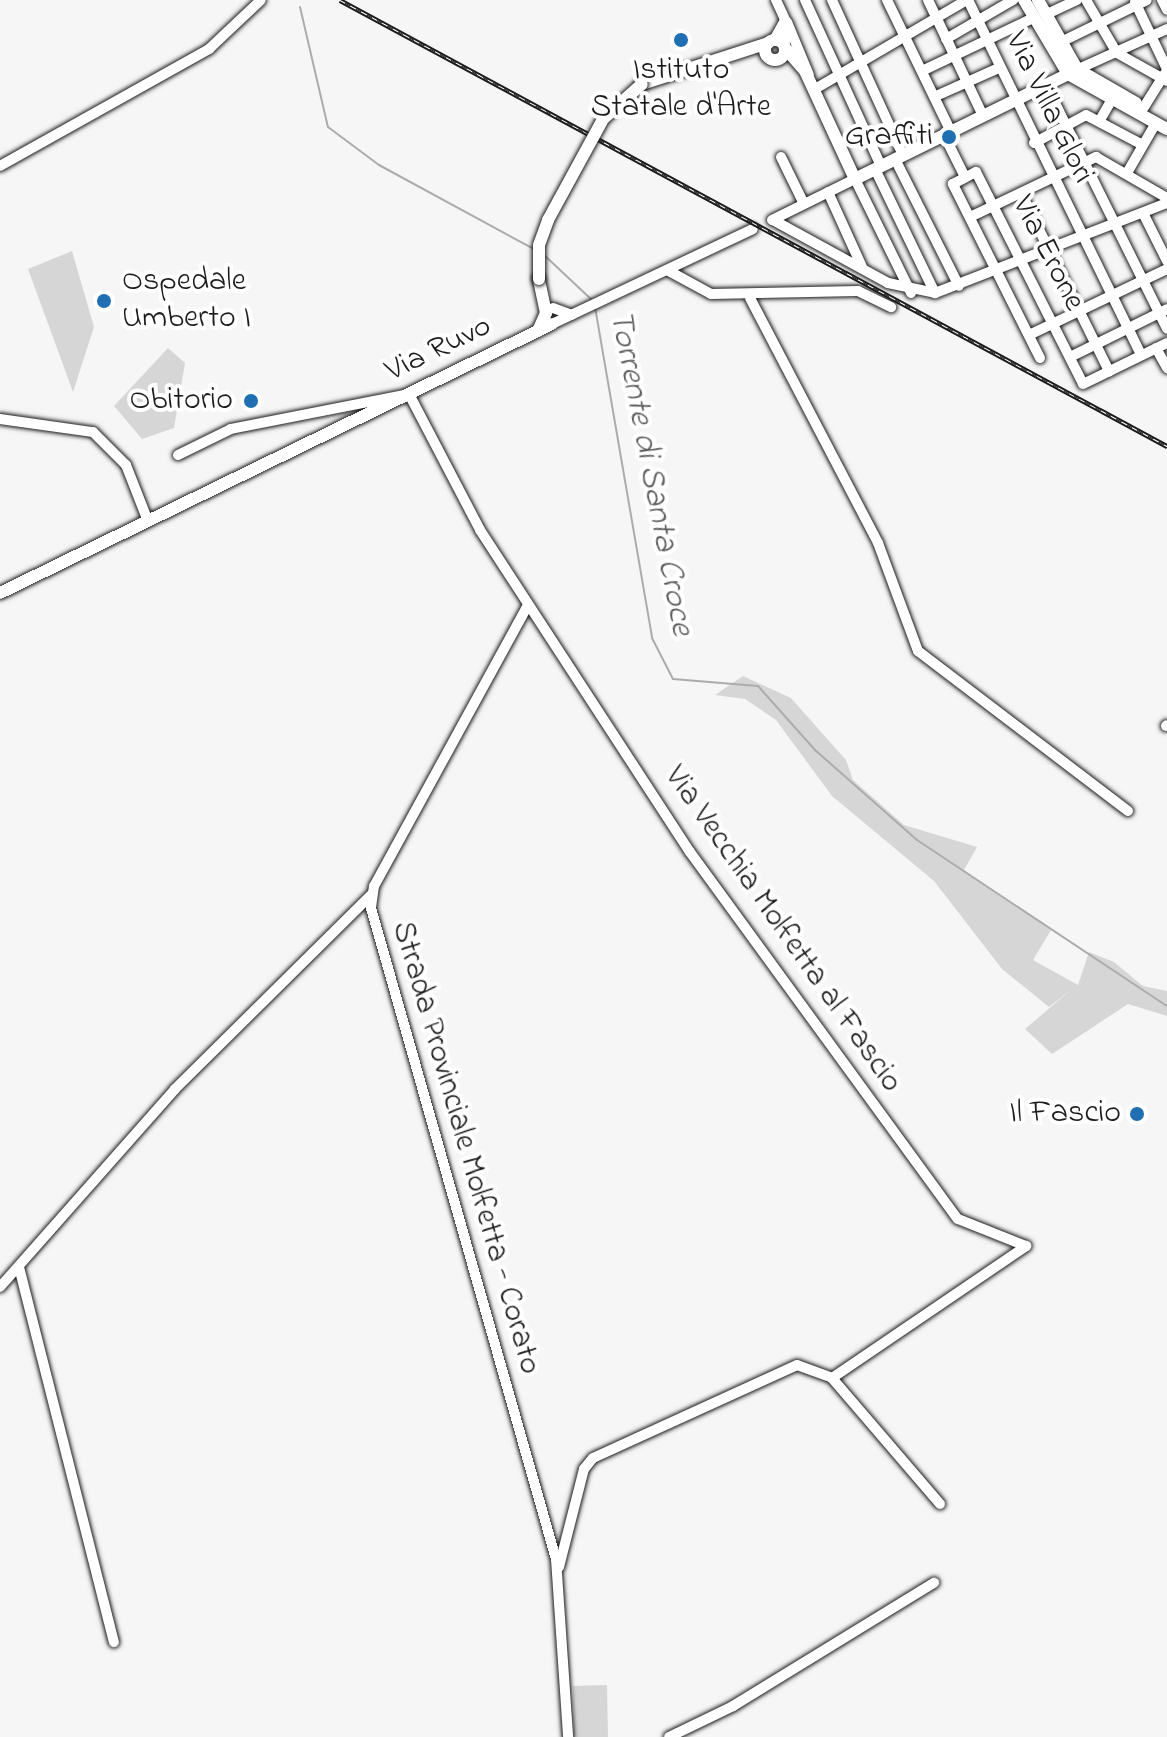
<!DOCTYPE html>
<style>
body{margin:0}
#map{position:relative;width:1167px;height:1737px;overflow:hidden;background:#f6f6f6;font-family:"Indie Flower",sans-serif}
div>[style]{position:absolute}
[style*='--x']{left:calc(var(--x)*1px);top:calc(var(--y)*1px);width:calc(var(--w)*1px);rotate:calc(var(--a)*1deg)}
.green>*{inset:0;background:#d6d6d6}
.stream>*{height:2px;margin:-1px;padding:0 1px;transform-origin:1px;border-radius:1px;background:#acacac}
.roads{filter:drop-shadow(0 0 2px #1c1c1c) drop-shadow(0 0 2px #1c1c1c)}
.minor>*{height:10px;margin:-5px;padding:0 5px;transform-origin:5px;border-radius:5px;background:#fff}
.major>*{height:12px;margin:-6px;padding:0 6px;transform-origin:6px;border-radius:6px;background:#fff}
.major>.ring{margin:-6px;padding:0;box-sizing:content-box;background:none;border:12px solid #fff;border-radius:50%}
.rail>*{height:5px;margin-top:-2.5px;transform-origin:0;background:repeating-linear-gradient(90deg,#fff 0 6px,#1c1c1c 0 12px);box-sizing:border-box;border-block:2px solid #1c1c1c}
.bridges{filter:drop-shadow(0 0 2px #1c1c1c) drop-shadow(0 0 2px #1c1c1c)}
.major-bridge>*{height:12px;margin:-6px;padding:0 6px;transform-origin:6px;border-radius:6px;background:#fff}
.dots>*{width:22px;height:22px;translate:-50% -50%;box-sizing:border-box;border:4px solid #fff;border-radius:50%}
span{translate:-50% -50%;white-space:nowrap;text-align:center;line-height:1.15;-webkit-text-stroke:8px #fff;paint-order:stroke}
.poi-label{font-size:32px;color:#1c1c1c}
.right{translate:-100% -50%;text-align:right}
.left{translate:0 -50%;text-align:left}
.street-label{font-size:32px;color:#1c1c1c}
.water-label{font-size:34px;color:#5d5d5d;font-style:italic}
</style>
<div id="map">
<div class="green">
<div style="clip-path:polygon(72px 251px,94px 327px,73px 392px,28px 269px)"></div>
<div style="clip-path:polygon(168px 348px,185px 363px,174px 428px,142px 439px,114px 406px)"></div>
<div style="clip-path:polygon(743px 676px,791px 698px,846px 760px,853px 780px,904px 825px,977px 847px,964px 870px,1051px 930px,1033px 960px,1078px 985px,1089px 952px,1114px 962px,1143px 986px,1167px 991px,1167px 1016px,1128px 1004px,1052px 1054px,1025px 1029px,1072px 989px,1049px 1007px,1002px 969px,934px 881px,832px 796px,776px 720px,745px 699px,715px 695px)"></div>
<div style="clip-path:polygon(607px 1685px,608px 1737px,574px 1737px,573px 1686px)"></div>
</div>
<div class="stream">
<div style="--x:300;--y:7;--w:123;--a:76.9"></div>
<div style="--x:328;--y:127;--w:64;--a:36.7"></div>
<div style="--x:379;--y:165;--w:176;--a:28.5"></div>
<div style="--x:543;--y:254;--w:69;--a:43.2"></div>
<div style="--x:595;--y:307;--w:336;--a:80.2"></div>
<div style="--x:652;--y:638;--w:46;--a:62.9"></div>
<div style="--x:673;--y:679;--w:85;--a:4.7"></div>
<div style="--x:758;--y:686;--w:86;--a:48.3"></div>
<div style="--x:815;--y:750;--w:136;--a:41.4"></div>
<div style="--x:917;--y:840;--w:300;--a:33.6"></div>
</div>
<div class="roads">
<div class="minor">
<div style="--x:776;--y:0;--w:29;--a:65"></div>
<div style="--x:788;--y:26;--w:20;--a:101"></div>
<div style="--x:805;--y:0;--w:183;--a:65.4"></div>
<div style="--x:832;--y:0;--w:170;--a:65.4"></div>
<div style="--x:887;--y:0;--w:147;--a:64.1"></div>
<div style="--x:928;--y:0;--w:128;--a:64.6"></div>
<div style="--x:968;--y:0;--w:395;--a:64"></div>
<div style="--x:1086;--y:0;--w:61;--a:59.7"></div>
<div style="--x:1117;--y:53;--w:57;--a:29.2"></div>
<div style="--x:1162;--y:0;--w:11;--a:63"></div>
<div style="--x:1135;--y:2;--w:74;--a:64.5"></div>
<div style="--x:1047;--y:14;--w:33;--a:-25"></div>
<div style="--x:787;--y:22;--w:57;--a:67.5"></div>
<div style="--x:946;--y:39;--w:78;--a:-30.2"></div>
<div style="--x:774;--y:40;--w:21;--a:-61"></div>
<div style="--x:1063;--y:41;--w:93;--a:-26"></div>
<div style="--x:924;--y:70;--w:121;--a:-25.5"></div>
<div style="--x:1074;--y:71;--w:102;--a:-24.3"></div>
<div style="--x:1046;--y:85;--w:272;--a:63.6"></div>
<div style="--x:815;--y:89;--w:176;--a:-30.4"></div>
<div style="--x:936;--y:96;--w:69;--a:-24"></div>
<div style="--x:1144;--y:107;--w:40;--a:-58"></div>
<div style="--x:1100;--y:120;--w:24;--a:-60"></div>
<div style="--x:944;--y:135;--w:47;--a:63.4"></div>
<div style="--x:1034;--y:143;--w:59;--a:-28.3"></div>
<div style="--x:1086;--y:115;--w:64;--a:27.8"></div>
<div style="--x:781;--y:157;--w:52;--a:63.9"></div>
<div style="--x:895;--y:159;--w:142;--a:63.3"></div>
<div style="--x:0;--y:166;--w:240;--a:-29.2"></div>
<div style="--x:209;--y:49;--w:71;--a:-43.3"></div>
<div style="--x:875;--y:169;--w:138;--a:64.2"></div>
<div style="--x:1127;--y:173;--w:58;--a:-59.9"></div>
<div style="--x:828;--y:192;--w:82;--a:65.6"></div>
<div style="--x:1021;--y:193;--w:199;--a:63.7"></div>
<div style="--x:1143;--y:213;--w:54;--a:63.4"></div>
<div style="--x:970;--y:217;--w:140;--a:-25.5"></div>
<div style="--x:1096;--y:157;--w:82;--a:30"></div>
<div style="--x:772;--y:220;--w:93;--a:-26.3"></div>
<div style="--x:855;--y:179;--w:127;--a:63.8"></div>
<div style="--x:773;--y:220;--w:131;--a:28.7"></div>
<div style="--x:888;--y:283;--w:48;--a:12"></div>
<div style="--x:935;--y:293;--w:249;--a:-21.2"></div>
<div style="--x:667;--y:270;--w:50;--a:28.6"></div>
<div style="--x:711;--y:294;--w:147;--a:-1.2"></div>
<div style="--x:858;--y:291;--w:37;--a:26"></div>
<div style="--x:750;--y:298;--w:276;--a:62.4"></div>
<div style="--x:878;--y:543;--w:115;--a:69.7"></div>
<div style="--x:918;--y:651;--w:264;--a:37.3"></div>
<div style="--x:553;--y:308;--w:20;--a:20"></div>
<div style="--x:552;--y:324;--w:222;--a:-25.3"></div>
<div style="--x:1029;--y:335;--w:153;--a:-25.6"></div>
<div style="--x:1156;--y:348;--w:23;--a:61"></div>
<div style="--x:1070;--y:357;--w:108;--a:-26.3"></div>
<div style="--x:1040;--y:358;--w:195;--a:-116.6"></div>
<div style="--x:953;--y:184;--w:26;--a:-28"></div>
<div style="--x:976;--y:172;--w:237;--a:63.2"></div>
<div style="--x:1083;--y:384;--w:93;--a:-26"></div>
<div style="--x:0;--y:419;--w:94;--a:8"></div>
<div style="--x:93;--y:432;--w:47;--a:45"></div>
<div style="--x:126;--y:465;--w:60;--a:68.6"></div>
<div style="--x:178;--y:455;--w:59;--a:-26.1"></div>
<div style="--x:231;--y:429;--w:181;--a:-11.1"></div>
<div style="--x:409;--y:394;--w:153;--a:62.4"></div>
<div style="--x:480;--y:530;--w:384;--a:56.9"></div>
<div style="--x:690;--y:852;--w:454;--a:53.9"></div>
<div style="--x:958;--y:1219;--w:73;--a:21.7"></div>
<div style="--x:528;--y:605;--w:320;--a:118.7"></div>
<div style="--x:374;--y:886;--w:22;--a:98"></div>
<div style="--x:371;--y:908;--w:677;--a:74.14"></div>
<div style="--x:556;--y:1559;--w:178;--a:86.1"></div>
<div style="--x:1166;--y:726;--w:1;--a:-45"></div>
<div style="--x:19;--y:1267;--w:387;--a:75.8"></div>
<div style="--x:0;--y:1287;--w:264;--a:-48.5"></div>
<div style="--x:175;--y:1089;--w:276;--a:-44.7"></div>
<div style="--x:832;--y:1378;--w:166;--a:49.4"></div>
<div style="--x:559;--y:1567;--w:101;--a:-75.7"></div>
<div style="--x:584;--y:1469;--w:14;--a:-51"></div>
<div style="--x:593;--y:1458;--w:224;--a:-24.5"></div>
<div style="--x:797;--y:1365;--w:37;--a:20"></div>
<div style="--x:832;--y:1378;--w:235;--a:-34.2"></div>
<div style="--x:669;--y:1737;--w:71;--a:-25.8"></div>
<div style="--x:733;--y:1706;--w:236;--a:-31.5"></div>
</div>
<div class="major">
<div style="--x:1024;--y:0;--w:86;--a:59.3"></div>
<div style="--x:1068;--y:74;--w:113;--a:29.1"></div>
<div style="--x:1038;--y:0;--w:79;--a:60.5"></div>
<div style="--x:1077;--y:69;--w:68;--a:30"></div>
<div class="ring" style="left:765px;top:40px;width:8px;height:8px"></div>
<div style="--x:785;--y:48;--w:30;--a:49"></div>
<div style="--x:805;--y:71;--w:119;--a:65.2"></div>
<div style="--x:855;--y:179;--w:237;--a:-26.2"></div>
<div style="--x:642;--y:84;--w:133;--a:-18"></div>
<div style="--x:538;--y:331;--w:20;--a:-66"></div>
<div style="--x:546;--y:313;--w:35;--a:-102"></div>
<div style="--x:0;--y:593;--w:614;--a:-25.98"></div>
</div>
</div>
<div class="rail">
<div style="--x:340;--y:0;--w:940;--a:28.34"></div>
</div>
<div class="bridges">
<div class="major-bridge">
<div style="--x:539;--y:279;--w:34;--a:-90"></div>
<div style="--x:539;--y:245;--w:27;--a:-70"></div>
<div style="--x:548;--y:220;--w:115;--a:-61.4"></div>
<div style="--x:603;--y:119;--w:52;--a:-41.9"></div>
</div>
</div>
<div class="dots">
<div style="left:681px;top:40px;background:#1f6fb2"></div>
<div style="left:949px;top:137px;background:#1f6fb2"></div>
<div style="left:104px;top:301px;background:#1f6fb2"></div>
<div style="left:251px;top:401px;background:#1f6fb2"></div>
<div style="left:1137px;top:1114px;background:#1f6fb2"></div>
</div>
<div class="poi-label">
<span style="left:681px;top:90px">Istituto<br>Statale d'Arte</span>
<span class="right" style="left:933px;top:137px">Graffiti</span>
<span class="left" style="left:122px;top:301px">Ospedale<br>Umberto I</span>
<span class="right" style="left:233px;top:401px">Obitorio</span>
<span class="right" style="left:1121px;top:1114px">Il Fascio</span>
</div>
<div class="street-label">
<span style="left:1048px;top:108px;rotate:64deg">Via Villa Glori</span>
<span style="left:1047px;top:254px;rotate:63deg">Via Erone</span>
<span style="left:439px;top:350px;rotate:-26deg">Via Ruvo</span>
<span style="left:782px;top:930px;rotate:55deg">Via Vecchia Molfetta al Fascio</span>
<span style="left:465px;top:1148px;rotate:74deg">Strada Provinciale Molfetta - Corato</span>
</div>
<div class="water-label">
<span style="left:650px;top:473px;rotate:79deg">Torrente di Santa Croce</span>
</div>
</div>
